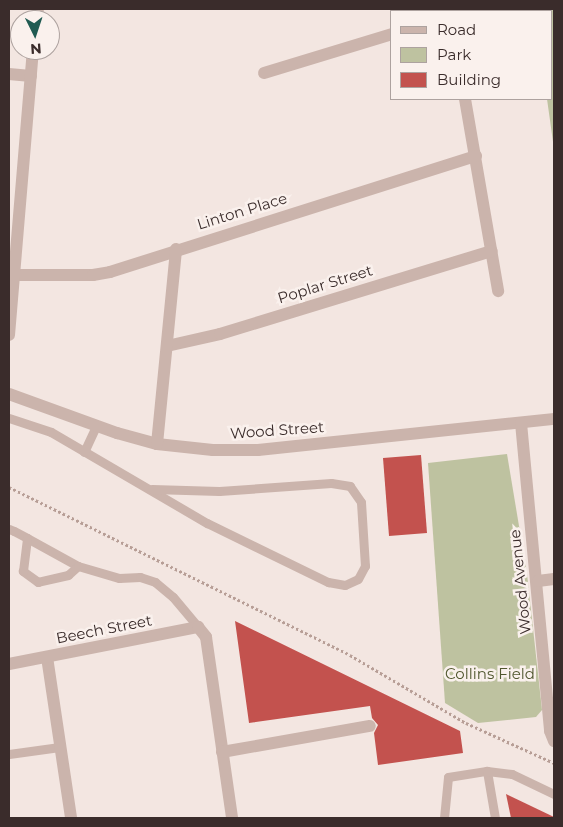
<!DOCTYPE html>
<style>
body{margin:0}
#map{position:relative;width:563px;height:827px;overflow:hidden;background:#f3e6e1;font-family:Montserrat,sans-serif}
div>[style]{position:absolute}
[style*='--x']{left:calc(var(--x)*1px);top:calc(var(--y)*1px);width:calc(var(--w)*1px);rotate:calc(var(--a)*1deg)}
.green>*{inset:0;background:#bec2a0}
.building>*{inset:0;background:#c3524e}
.path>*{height:2.5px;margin-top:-1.25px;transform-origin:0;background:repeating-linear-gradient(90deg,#b79e96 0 2.5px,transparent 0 5px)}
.service>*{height:9px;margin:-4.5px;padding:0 4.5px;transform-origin:4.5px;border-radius:4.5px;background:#cbb4ac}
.minor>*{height:12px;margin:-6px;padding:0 6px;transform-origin:6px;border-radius:6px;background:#cbb4ac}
.tertiary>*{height:12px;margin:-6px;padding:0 6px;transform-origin:6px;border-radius:6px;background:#cbb4ac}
span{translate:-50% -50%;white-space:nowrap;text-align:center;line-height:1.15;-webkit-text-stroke:5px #faf1ed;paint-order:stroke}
.street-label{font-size:15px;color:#3a2c2b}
.park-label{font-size:15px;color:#51572f}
.frame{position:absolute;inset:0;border:10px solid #3a2c2b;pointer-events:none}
.legend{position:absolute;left:390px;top:10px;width:162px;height:90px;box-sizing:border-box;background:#faf1ed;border:1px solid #ada29f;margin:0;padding:6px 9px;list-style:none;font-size:15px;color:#3a2c2b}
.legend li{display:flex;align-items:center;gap:10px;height:25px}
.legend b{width:25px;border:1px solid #ada29f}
.north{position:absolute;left:10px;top:10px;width:50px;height:50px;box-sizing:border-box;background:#faf1ed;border:1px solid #ada29f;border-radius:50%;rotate:176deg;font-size:14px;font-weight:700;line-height:20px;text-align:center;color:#3a2c2b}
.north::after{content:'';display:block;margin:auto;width:18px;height:22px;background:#215b52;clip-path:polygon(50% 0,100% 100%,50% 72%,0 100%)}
</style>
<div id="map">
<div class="green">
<div style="clip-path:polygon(533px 9px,554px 9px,554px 149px,547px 99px,552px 99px,552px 11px)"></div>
<div style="clip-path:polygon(507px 454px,527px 574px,542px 710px,536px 717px,478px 723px,445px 703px,428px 463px)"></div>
</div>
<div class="building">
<div style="clip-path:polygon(421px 455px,427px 533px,389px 536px,383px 458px)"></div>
<div style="clip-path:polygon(235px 621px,460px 731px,463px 753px,378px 765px,374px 733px,378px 725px,372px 718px,370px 706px,249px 723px)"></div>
<div style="clip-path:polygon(506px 794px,554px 817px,554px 818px,511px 818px)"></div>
</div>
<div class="path">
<div style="--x:9;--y:487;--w:380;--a:26.2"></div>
<div style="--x:350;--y:655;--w:134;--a:30.4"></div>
<div style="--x:466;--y:723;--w:97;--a:24.4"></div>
</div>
<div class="service">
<div style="--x:9;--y:418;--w:44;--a:18.4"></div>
<div style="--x:51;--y:432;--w:181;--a:30.3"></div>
<div style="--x:207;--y:523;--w:135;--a:26"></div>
<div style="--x:328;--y:582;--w:17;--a:10"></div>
<div style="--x:345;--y:585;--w:14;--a:-25"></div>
<div style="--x:358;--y:579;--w:15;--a:-62"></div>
<div style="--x:365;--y:566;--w:64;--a:-93.6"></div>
<div style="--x:361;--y:502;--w:19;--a:-125"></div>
<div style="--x:350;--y:486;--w:19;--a:-171"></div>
<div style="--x:331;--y:483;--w:112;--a:175.9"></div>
<div style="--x:219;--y:491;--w:67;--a:-178.3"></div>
<div style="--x:84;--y:452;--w:29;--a:-65"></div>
<div style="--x:9;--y:529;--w:5;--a:22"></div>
<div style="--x:14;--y:531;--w:15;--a:28"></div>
<div style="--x:27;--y:538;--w:58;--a:28.8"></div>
<div style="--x:78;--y:566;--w:13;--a:138"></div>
<div style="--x:68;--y:575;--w:31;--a:167"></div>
<div style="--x:38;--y:582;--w:19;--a:-144"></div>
<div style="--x:23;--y:571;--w:33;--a:-83"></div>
<div style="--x:78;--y:566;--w:43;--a:16.3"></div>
<div style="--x:119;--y:578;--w:21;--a:-3"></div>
<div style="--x:140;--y:577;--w:16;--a:18"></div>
<div style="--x:155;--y:582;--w:23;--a:40"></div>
<div style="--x:173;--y:597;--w:39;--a:50"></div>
<div style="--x:9;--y:754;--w:51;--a:-7.8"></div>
<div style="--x:444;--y:818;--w:41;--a:-84.4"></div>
<div style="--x:448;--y:777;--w:39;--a:-9"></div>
<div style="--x:495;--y:818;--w:48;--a:-99.7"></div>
<div style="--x:487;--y:771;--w:25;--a:7"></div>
<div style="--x:512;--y:774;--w:47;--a:25.5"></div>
</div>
<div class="minor">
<div style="--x:462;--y:11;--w:8;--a:-14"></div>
<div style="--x:264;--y:73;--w:134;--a:-16.9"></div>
<div style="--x:9;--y:74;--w:22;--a:5"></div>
<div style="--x:465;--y:99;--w:195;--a:80.2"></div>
<div style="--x:14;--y:275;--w:79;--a:0"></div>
<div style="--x:93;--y:275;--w:17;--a:-10"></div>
<div style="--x:110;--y:272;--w:384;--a:-17.6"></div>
<div style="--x:167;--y:346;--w:54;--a:-12.8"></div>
<div style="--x:220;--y:334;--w:284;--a:-17"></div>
<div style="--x:9;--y:394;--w:115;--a:19.9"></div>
<div style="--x:117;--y:433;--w:41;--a:15.4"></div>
<div style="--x:157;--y:444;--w:56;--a:6.1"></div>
<div style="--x:213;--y:450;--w:45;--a:0"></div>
<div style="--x:258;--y:450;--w:298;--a:-6"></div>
<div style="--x:521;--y:423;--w:309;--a:84.6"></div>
<div style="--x:550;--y:731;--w:11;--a:68"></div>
<div style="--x:157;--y:444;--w:196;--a:-84.4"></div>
<div style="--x:538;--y:581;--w:16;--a:-7"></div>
<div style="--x:47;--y:657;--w:163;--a:81.5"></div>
<div style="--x:9;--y:664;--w:193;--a:-11.1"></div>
<div style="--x:198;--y:627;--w:13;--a:51"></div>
<div style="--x:206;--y:637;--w:183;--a:81.8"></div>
<div style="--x:222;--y:752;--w:150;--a:-10"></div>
</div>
<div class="tertiary">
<div style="--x:36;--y:20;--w:11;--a:-80"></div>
<div style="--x:9;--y:335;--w:286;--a:-85.2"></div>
</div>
<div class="street-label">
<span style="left:242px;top:211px;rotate:-17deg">Linton Place</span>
<span style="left:325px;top:284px;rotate:-17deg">Poplar Street</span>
<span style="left:277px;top:430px;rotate:-4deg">Wood Street</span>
<span style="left:520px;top:582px;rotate:-96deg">Wood Avenue</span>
<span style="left:104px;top:629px;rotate:-11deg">Beech Street</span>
</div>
<div class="park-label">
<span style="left:490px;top:674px">Collins Field</span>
</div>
<div class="frame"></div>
<ul class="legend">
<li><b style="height:6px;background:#cbb4ac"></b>Road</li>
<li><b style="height:14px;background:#bec2a0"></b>Park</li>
<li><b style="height:14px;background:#c3524e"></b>Building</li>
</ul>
<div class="north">N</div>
</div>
